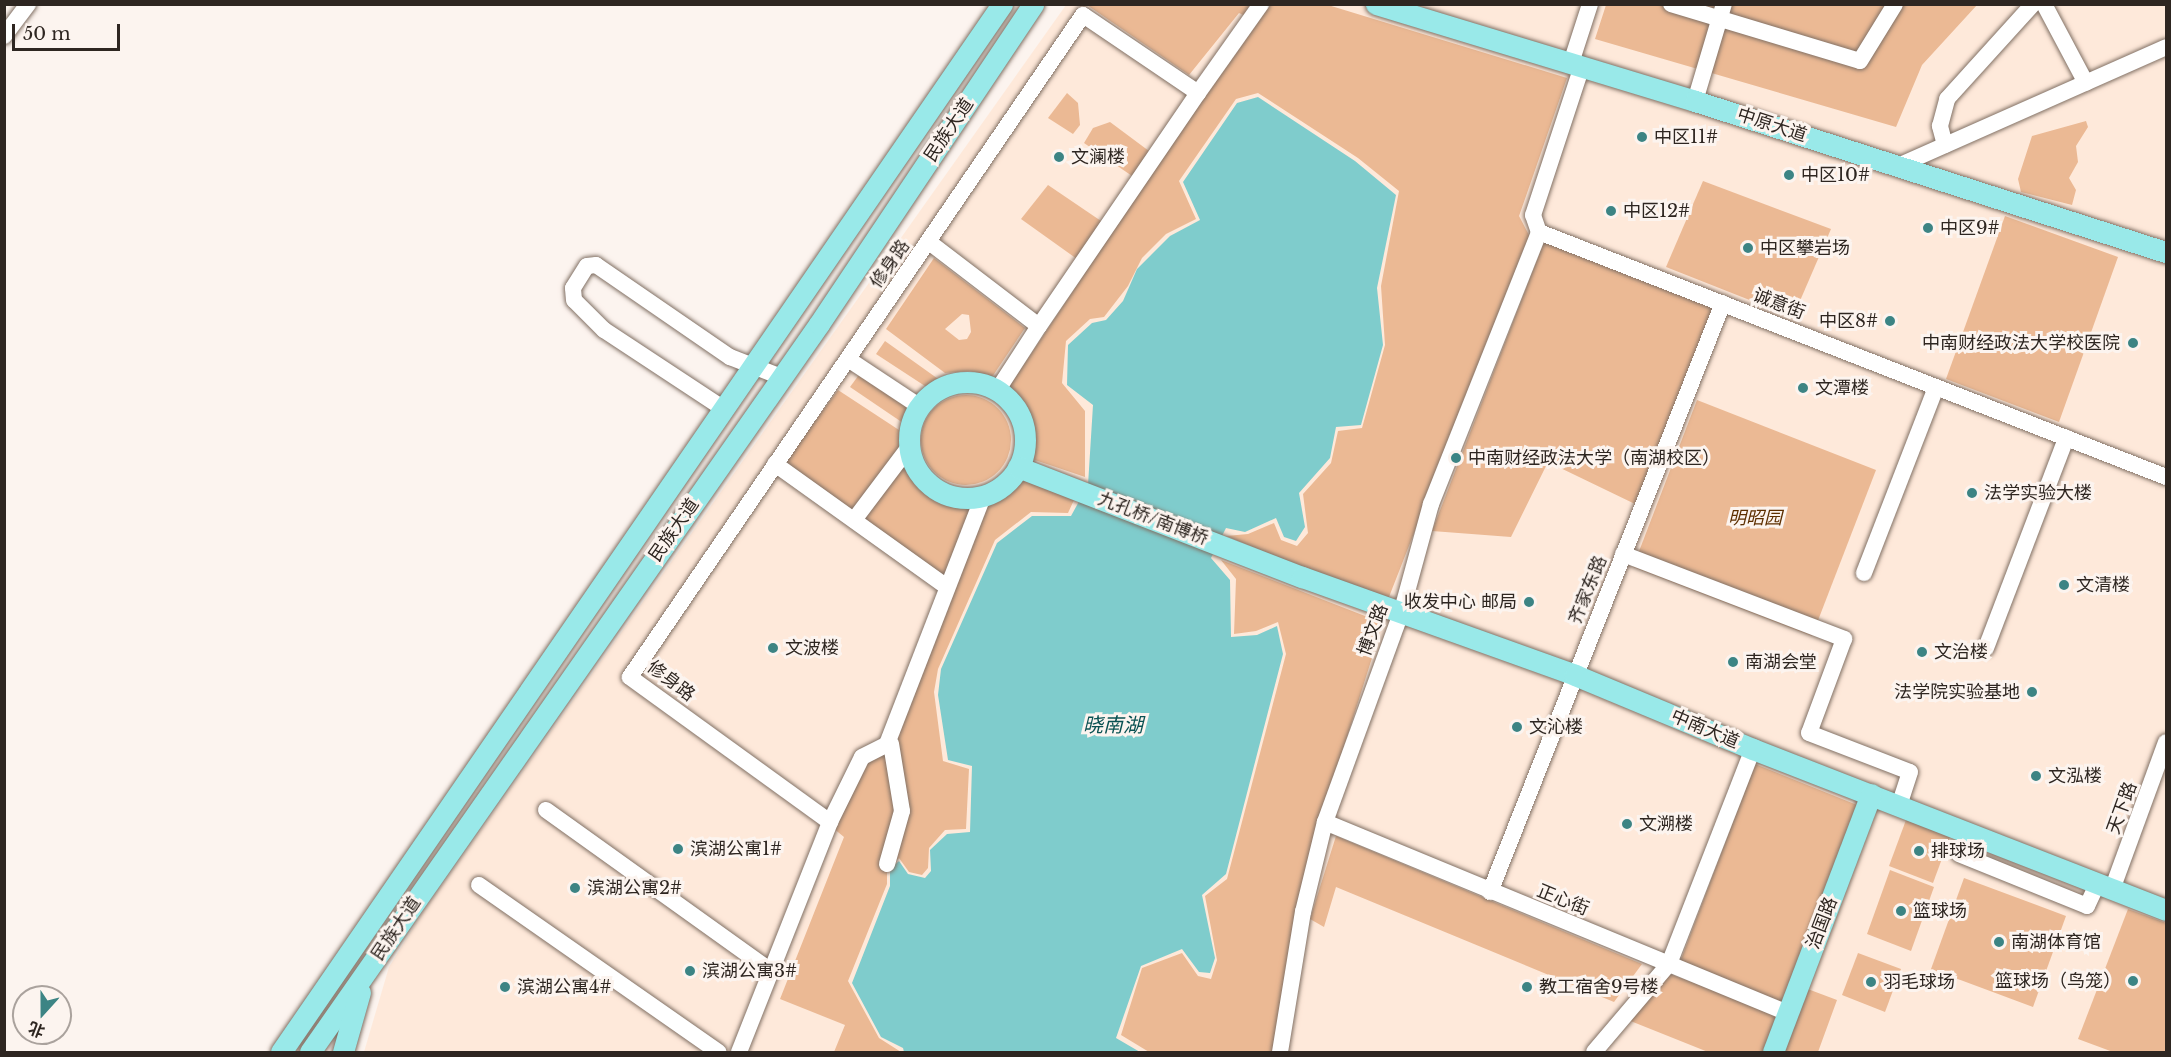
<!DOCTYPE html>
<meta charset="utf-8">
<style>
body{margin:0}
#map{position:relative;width:2171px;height:1057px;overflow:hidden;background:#fcf4ef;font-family:"Libre Baskerville","Noto Sans SC",serif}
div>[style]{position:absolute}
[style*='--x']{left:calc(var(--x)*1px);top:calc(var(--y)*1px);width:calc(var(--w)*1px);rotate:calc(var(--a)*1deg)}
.built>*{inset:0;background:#fee9da}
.green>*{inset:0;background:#ebb994}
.round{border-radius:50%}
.water>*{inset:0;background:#7fcccc}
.roads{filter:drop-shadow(0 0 2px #817064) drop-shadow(0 0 2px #817064)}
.minor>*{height:16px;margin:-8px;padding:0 8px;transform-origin:8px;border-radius:8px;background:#fff}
.major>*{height:21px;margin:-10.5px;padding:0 10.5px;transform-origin:10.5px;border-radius:10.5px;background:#99e9e9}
.major>.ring{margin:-10.5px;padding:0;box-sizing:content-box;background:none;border:21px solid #99e9e9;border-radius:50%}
.dots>*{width:16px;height:16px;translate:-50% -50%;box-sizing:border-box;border:3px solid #fcf4ef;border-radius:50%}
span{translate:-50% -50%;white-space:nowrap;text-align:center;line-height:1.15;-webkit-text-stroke:6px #fcf4ef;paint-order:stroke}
.street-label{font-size:18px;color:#2e2621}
.poi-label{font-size:18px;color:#2e2621}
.left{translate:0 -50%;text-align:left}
.right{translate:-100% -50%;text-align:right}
.park-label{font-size:18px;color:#5d2f01;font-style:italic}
.water-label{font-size:20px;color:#0a5152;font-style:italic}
.frame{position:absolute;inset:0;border:6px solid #2e2621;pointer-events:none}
.north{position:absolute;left:12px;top:985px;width:60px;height:60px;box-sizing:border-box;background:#fcf4ef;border:2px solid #aaa29d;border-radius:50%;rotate:201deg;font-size:16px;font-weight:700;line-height:24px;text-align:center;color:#2e2621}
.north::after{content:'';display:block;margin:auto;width:21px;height:27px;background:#3c8484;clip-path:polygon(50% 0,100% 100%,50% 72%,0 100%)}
.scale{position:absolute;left:12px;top:24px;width:108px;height:27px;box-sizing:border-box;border:3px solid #2e2621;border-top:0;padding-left:8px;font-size:18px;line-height:21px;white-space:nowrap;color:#2e2621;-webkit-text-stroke:4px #fcf4ef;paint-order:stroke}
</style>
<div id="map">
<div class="built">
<div style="clip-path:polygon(1066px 5px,2166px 5px,2166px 1052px,364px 1052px,389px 967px,423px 912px)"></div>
</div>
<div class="green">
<div style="clip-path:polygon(1087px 5px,1328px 5px,1567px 78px,1519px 216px,1530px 237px,1387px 602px,1226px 536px,1248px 534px,1274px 523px,1281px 540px,1297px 546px,1308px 533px,1303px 494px,1331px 463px,1338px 431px,1362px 428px,1385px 345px,1381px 286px,1399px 191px,1358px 158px,1258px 93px,1236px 99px,1179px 181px,1196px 219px,1166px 234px,1142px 258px,1128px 286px,1104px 317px,1090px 319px,1066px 341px,1062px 383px,1085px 411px,1085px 477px,1032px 459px,1036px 438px,1033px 421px,1026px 404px,1009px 387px,1207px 90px,1258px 22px,1239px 13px,1189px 75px)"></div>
<div style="clip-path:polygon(1606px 5px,1977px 5px,1922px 65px,1896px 127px,1595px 39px)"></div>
<div style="clip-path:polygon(1067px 93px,1078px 103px,1080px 125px,1073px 134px,1048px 118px)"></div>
<div style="clip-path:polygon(2086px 121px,2088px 127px,2076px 146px,2078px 162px,2069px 178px,2076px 190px,2072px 205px,2021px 192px,2018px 179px,2032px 136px)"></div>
<div style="clip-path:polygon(1110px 122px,1153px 154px,1135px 178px,1084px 143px,1093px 128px)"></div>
<div style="clip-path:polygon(1703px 181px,1831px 229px,1793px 317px,1666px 267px)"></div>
<div style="clip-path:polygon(1048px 185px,1104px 223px,1077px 259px,1021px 219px)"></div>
<div style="clip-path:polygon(2005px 216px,2118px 257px,2059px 422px,1946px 379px)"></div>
<div style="clip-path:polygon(1544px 242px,1714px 307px,1635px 504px,1548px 462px,1511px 537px,1432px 531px)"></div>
<div style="clip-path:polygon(evenodd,934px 258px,1025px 328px,992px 377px,970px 371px,945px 373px,886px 329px,934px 258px,962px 314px,969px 315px,971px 332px,967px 339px,959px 340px,945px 329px,962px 314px)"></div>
<div style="clip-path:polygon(885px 341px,941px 381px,928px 388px,876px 354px)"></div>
<div style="clip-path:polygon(861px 372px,912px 409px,906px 425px,850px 387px)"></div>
<div style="clip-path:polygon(838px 390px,899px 430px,899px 450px,853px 513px,783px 464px)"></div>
<div class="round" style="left:921px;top:395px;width:90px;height:90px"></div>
<div style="clip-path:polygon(1697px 400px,1876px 470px,1812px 636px,1633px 567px)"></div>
<div style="clip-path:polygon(904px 466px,916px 486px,935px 501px,955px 508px,972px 508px,945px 580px,861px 520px)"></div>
<div style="clip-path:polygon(1021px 479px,1074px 500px,1068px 513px,1031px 512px,995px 540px,938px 669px,934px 692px,943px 761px,969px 769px,966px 829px,945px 830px,929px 848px,928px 868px,922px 875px,909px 872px,899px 858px,887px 870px,887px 884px,848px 981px,879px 1038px,901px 1052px,834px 1052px,845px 1025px,780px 999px,844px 837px,833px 828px,863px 763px,891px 744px,985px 506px,1009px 494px)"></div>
<div style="clip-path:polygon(1221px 560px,1383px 623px,1318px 829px,1274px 1052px,1149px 1052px,1121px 1035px,1142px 968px,1182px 953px,1198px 976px,1211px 979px,1217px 960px,1205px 896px,1227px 879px,1286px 654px,1278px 622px,1256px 631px,1234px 634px,1236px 579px)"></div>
<div style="clip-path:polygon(1755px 764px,1872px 811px,1805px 988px,1837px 1000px,1818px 1052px,1779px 1052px,1796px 1009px,1680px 962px)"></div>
<div style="clip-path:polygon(1906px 820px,1950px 837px,1933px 883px,1889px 866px)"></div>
<div style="clip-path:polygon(1336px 836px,1642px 964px,1614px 1002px,1336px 887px,1324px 927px,1310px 919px)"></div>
<div style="clip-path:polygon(1890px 870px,1934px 887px,1911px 951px,1867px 934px)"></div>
<div style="clip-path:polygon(1964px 878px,2066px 916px,2033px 1007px,1931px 969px)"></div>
<div style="clip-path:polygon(2128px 909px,2166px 923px,2166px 1052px,2113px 1052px,2078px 1039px)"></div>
<div style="clip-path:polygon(1858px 953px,1901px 969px,1885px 1012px,1842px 995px)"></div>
<div style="clip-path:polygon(1656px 969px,1782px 1015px,1768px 1052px,1708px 1052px,1618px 1016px)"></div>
</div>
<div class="water">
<div style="clip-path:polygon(1258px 97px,1355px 161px,1396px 195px,1377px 288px,1383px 345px,1361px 425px,1336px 427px,1330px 458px,1299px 493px,1305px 527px,1296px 541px,1284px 537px,1276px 518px,1245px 532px,1226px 528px,1211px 558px,1230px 580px,1231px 637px,1257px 635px,1277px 626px,1283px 654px,1226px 874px,1202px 895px,1215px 958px,1210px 973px,1199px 972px,1182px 949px,1141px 966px,1116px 1038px,1140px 1052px,904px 1052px,903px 1048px,881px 1037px,852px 983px,890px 886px,890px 869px,899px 861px,908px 874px,925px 878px,931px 871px,930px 850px,947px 834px,970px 832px,972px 766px,948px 760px,938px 695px,941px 669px,997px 543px,1032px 516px,1071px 516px,1088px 485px,1093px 405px,1067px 385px,1068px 345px,1092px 323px,1106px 320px,1123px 301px,1137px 269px,1170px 236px,1200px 220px,1183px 182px,1237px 103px)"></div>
</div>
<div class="roads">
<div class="minor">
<div style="--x:1671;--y:4;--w:197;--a:16.8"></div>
<div style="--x:1860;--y:61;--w:67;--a:-58.4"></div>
<div style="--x:2044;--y:4;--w:89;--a:62"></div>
<div style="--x:4;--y:36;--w:40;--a:-53"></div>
<div style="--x:1571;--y:63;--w:62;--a:-72.1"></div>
<div style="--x:1582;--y:66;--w:157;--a:108.2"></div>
<div style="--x:1533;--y:215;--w:18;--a:71"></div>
<div style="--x:1539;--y:232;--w:673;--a:21.34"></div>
<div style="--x:1198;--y:93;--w:109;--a:-54.7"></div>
<div style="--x:1695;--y:101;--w:101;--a:-73.4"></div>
<div style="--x:1945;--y:145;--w:20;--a:-105"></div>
<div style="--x:1940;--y:126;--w:28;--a:-75"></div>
<div style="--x:1947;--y:99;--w:128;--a:-47.8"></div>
<div style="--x:1898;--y:166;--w:293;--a:-23.9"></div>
<div style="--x:929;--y:242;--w:138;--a:37.4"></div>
<div style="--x:1039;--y:326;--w:77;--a:122.9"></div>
<div style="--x:848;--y:359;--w:85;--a:33.5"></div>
<div style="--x:724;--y:409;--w:144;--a:-146.6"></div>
<div style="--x:604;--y:330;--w:42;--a:-135"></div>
<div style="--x:574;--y:300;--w:12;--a:-95"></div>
<div style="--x:573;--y:288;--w:26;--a:-58"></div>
<div style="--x:587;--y:266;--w:9;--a:-6"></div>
<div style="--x:596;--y:265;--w:163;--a:34.5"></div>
<div style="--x:730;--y:357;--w:55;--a:21.4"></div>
<div style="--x:775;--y:464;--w:211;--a:35.6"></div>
<div style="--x:854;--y:520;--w:91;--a:-53"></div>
<div style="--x:1623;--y:554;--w:237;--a:21"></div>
<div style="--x:1844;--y:639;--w:100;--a:110.4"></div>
<div style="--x:1809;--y:733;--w:108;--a:21.1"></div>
<div style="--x:1910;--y:772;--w:35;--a:108"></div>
<div style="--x:1864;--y:573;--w:199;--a:-68.8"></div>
<div style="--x:1986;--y:648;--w:225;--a:-69.1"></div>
<div style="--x:546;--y:810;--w:277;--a:35.6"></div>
<div style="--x:830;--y:822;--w:247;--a:-144.1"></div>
<div style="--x:630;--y:677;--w:802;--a:-55.62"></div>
<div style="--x:1083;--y:15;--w:139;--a:34.1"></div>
<div style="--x:1198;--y:93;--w:282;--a:124.3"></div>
<div style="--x:1325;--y:822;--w:501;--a:22.42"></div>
<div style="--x:1959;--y:854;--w:138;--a:22.1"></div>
<div style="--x:2087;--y:906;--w:26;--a:-65"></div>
<div style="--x:887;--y:864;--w:55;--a:-74.2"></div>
<div style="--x:902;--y:811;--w:68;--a:-99.3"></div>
<div style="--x:479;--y:885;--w:292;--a:34.9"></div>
<div style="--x:2113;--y:887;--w:154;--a:-69.9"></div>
<div style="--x:1490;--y:892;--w:633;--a:-68.42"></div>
<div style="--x:739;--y:1052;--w:247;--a:-68.4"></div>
<div style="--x:830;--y:822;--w:72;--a:-63.8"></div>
<div style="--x:862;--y:757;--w:28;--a:-27"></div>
<div style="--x:887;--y:744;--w:266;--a:-68.8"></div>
<div style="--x:1280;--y:1052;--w:142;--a:-80.7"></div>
<div style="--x:1303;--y:912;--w:93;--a:-76.3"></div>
<div style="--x:1325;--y:822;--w:226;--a:-70"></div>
<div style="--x:1402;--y:610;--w:110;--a:-74.7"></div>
<div style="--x:1431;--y:504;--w:293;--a:-68.3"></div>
<div style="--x:1594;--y:1052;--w:116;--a:-49.6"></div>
<div style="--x:1669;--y:964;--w:231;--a:-68.7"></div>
</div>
<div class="major">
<div style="--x:1376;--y:4;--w:333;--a:16.9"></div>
<div style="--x:1695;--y:101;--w:495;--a:17.8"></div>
<div class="ring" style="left:909px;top:382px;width:95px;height:95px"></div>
<div style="--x:1018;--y:467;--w:305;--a:21.2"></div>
<div style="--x:1302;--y:577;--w:290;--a:19.7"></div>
<div style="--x:1575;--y:675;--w:193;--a:22.6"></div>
<div style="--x:1753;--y:749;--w:443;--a:21.3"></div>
<div style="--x:281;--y:1052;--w:1272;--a:-55.47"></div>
<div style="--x:310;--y:1052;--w:888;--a:-55.04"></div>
<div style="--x:819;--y:324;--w:385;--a:-56.2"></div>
<div style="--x:343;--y:1052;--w:62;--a:-74.2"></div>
<div style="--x:1773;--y:1052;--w:276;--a:-69.2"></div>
</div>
</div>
<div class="dots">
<div style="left:1642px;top:137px;background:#3c8484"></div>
<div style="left:1059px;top:157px;background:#3c8484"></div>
<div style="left:1789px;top:175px;background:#3c8484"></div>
<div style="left:1611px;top:211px;background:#3c8484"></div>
<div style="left:1928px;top:228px;background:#3c8484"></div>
<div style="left:1748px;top:248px;background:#3c8484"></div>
<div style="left:1890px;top:321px;background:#3c8484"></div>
<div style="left:2133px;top:343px;background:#3c8484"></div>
<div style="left:1803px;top:388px;background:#3c8484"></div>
<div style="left:1456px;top:458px;background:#3c8484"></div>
<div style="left:1972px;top:493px;background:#3c8484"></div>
<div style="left:2064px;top:585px;background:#3c8484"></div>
<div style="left:1529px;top:602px;background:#3c8484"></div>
<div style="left:773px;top:648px;background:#3c8484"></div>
<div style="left:1922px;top:652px;background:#3c8484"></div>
<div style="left:1733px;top:662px;background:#3c8484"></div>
<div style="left:2032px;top:692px;background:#3c8484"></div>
<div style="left:1517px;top:727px;background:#3c8484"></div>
<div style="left:2036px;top:776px;background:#3c8484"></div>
<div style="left:1627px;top:824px;background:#3c8484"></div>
<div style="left:678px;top:849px;background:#3c8484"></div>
<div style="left:1919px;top:851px;background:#3c8484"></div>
<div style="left:575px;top:888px;background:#3c8484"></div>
<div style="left:1901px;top:911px;background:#3c8484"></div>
<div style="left:1999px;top:942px;background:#3c8484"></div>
<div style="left:690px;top:971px;background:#3c8484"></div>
<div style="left:2133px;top:981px;background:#3c8484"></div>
<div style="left:1871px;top:982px;background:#3c8484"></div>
<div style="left:505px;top:987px;background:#3c8484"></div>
<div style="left:1527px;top:987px;background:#3c8484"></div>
</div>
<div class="street-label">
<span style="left:1772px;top:125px;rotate:18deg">中原大道</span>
<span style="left:949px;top:130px;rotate:-56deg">民族大道</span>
<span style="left:890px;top:264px;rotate:-55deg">修身路</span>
<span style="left:1779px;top:304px;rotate:21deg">诚意街</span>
<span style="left:1153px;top:519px;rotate:21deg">九孔桥/南博桥</span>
<span style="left:674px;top:530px;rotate:-55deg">民族大道</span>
<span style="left:1588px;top:590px;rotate:-68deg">齐家东路</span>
<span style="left:1373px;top:630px;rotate:-70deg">博文路</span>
<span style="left:671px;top:681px;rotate:37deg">修身路</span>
<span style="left:1705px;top:729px;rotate:23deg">中南大道</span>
<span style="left:2122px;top:808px;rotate:-70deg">天下路</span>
<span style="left:1563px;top:900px;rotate:22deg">正心街</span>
<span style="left:1822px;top:923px;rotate:-69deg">治国路</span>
<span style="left:396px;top:929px;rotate:-56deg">民族大道</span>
</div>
<div class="poi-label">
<span class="left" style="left:1654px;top:137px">中区11#</span>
<span class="left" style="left:1071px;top:157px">文澜楼</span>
<span class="left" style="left:1801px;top:175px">中区10#</span>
<span class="left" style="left:1623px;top:211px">中区12#</span>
<span class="left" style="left:1940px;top:228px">中区9#</span>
<span class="left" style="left:1760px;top:248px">中区攀岩场</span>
<span class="right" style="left:1878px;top:321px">中区8#</span>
<span class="right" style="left:2120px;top:343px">中南财经政法大学校医院</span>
<span class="left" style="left:1815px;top:388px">文潭楼</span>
<span class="left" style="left:1468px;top:458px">中南财经政法大学（南湖校区）</span>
<span class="left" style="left:1984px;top:493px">法学实验大楼</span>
<span class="left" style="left:2076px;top:585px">文清楼</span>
<span class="right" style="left:1517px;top:602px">收发中心 邮局</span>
<span class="left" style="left:785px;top:648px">文波楼</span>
<span class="left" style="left:1934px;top:652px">文治楼</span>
<span class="left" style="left:1745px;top:662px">南湖会堂</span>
<span class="right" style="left:2020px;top:692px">法学院实验基地</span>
<span class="left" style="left:1529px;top:727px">文沁楼</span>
<span class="left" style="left:2048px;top:776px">文泓楼</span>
<span class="left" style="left:1639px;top:824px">文溯楼</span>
<span class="left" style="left:690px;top:849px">滨湖公寓1#</span>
<span class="left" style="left:1931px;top:851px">排球场</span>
<span class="left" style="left:587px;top:888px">滨湖公寓2#</span>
<span class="left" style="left:1913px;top:911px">篮球场</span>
<span class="left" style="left:2011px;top:942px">南湖体育馆</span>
<span class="left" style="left:702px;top:971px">滨湖公寓3#</span>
<span class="right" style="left:2121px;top:981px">篮球场（鸟笼）</span>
<span class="left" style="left:1883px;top:982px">羽毛球场</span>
<span class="left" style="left:517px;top:987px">滨湖公寓4#</span>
<span class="left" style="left:1539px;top:987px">教工宿舍9号楼</span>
</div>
<div class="park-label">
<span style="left:1755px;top:518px">明昭园</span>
</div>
<div class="water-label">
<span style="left:1113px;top:725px">晓南湖</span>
</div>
<div class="frame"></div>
<div class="north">北</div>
<div class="scale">50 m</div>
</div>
